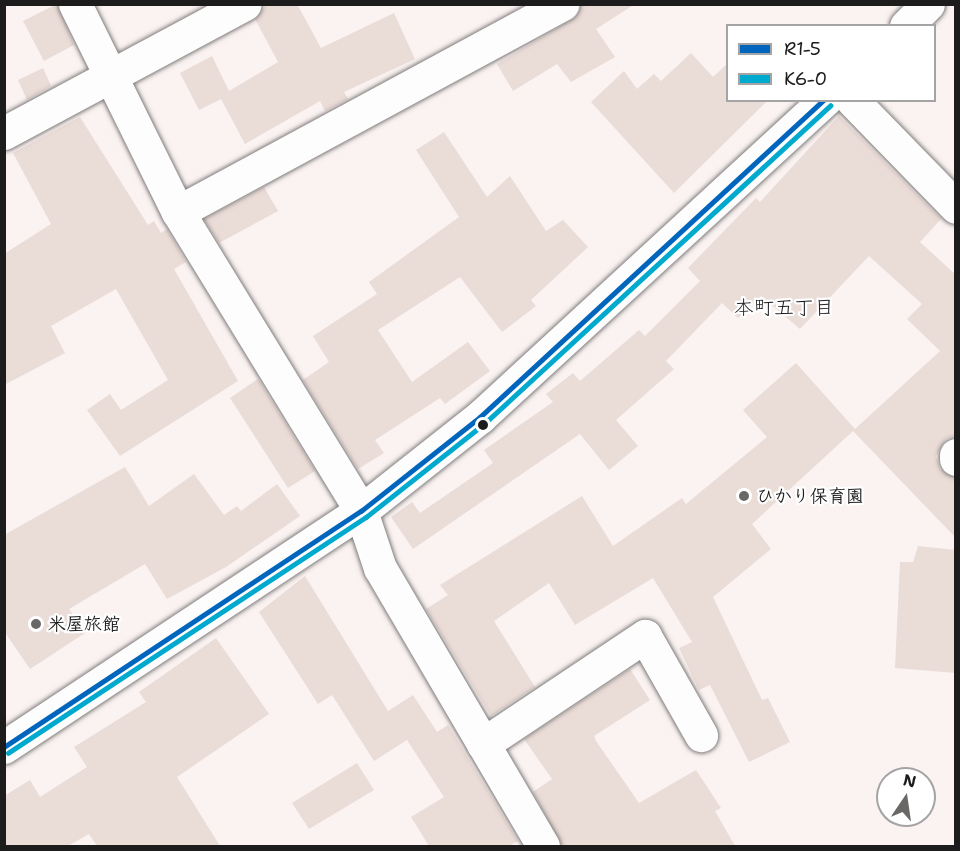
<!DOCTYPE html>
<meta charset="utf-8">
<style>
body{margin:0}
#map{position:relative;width:960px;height:851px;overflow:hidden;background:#faf3f2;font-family:"Shantell Sans","Klee One",sans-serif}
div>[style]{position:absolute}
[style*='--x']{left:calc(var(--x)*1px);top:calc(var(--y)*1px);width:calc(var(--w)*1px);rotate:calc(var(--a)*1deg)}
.building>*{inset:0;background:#eadcd7}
.roads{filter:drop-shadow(0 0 2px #807d7c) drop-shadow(0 0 2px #807d7c)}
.minor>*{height:33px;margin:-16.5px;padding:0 16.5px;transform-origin:16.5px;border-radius:16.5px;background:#fefdfd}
.major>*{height:33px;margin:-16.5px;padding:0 16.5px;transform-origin:16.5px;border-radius:16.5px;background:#fefdfd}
.bus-1>*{height:4.5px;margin:-2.25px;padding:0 2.25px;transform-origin:2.25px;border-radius:2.25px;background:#0065bd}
.bus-2>*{height:4.5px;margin:-2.25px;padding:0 2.25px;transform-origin:2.25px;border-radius:2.25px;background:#00a9ce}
.dots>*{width:16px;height:16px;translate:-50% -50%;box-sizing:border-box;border:3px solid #fff;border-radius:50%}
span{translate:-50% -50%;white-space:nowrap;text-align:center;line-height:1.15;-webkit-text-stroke:4.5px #fff;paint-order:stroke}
.poi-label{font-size:18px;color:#1c1c1c;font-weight:700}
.left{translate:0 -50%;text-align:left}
.neighbourhood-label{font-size:20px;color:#1c1c1c}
.frame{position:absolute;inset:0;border:6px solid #1c1c1c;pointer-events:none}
.legend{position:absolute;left:726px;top:24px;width:210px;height:78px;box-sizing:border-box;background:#fff;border:2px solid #a4a4a4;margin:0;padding:8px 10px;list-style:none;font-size:18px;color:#1c1c1c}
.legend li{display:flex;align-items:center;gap:12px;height:30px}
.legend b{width:30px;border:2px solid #a4a4a4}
.north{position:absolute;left:876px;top:767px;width:60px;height:60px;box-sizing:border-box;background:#fff;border:2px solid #a4a4a4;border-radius:50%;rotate:13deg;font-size:16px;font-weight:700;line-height:24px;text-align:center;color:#1c1c1c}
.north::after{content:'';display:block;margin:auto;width:21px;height:27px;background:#6a6767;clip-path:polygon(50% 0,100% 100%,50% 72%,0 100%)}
</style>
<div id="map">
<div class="building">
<div style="clip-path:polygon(57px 4px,74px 45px,44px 61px,23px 21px)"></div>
<div style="clip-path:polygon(267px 4px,297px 4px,321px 48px,394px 13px,415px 59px,344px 92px,348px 99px,325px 111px,320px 101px,245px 144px,221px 99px,199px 110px,180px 73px,212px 56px,229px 91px,278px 62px,255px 19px)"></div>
<div style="clip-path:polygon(581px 4px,635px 4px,596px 29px,615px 57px,571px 82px,557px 64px,513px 91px,497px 64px,571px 20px)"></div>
<div style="clip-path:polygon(691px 53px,713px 77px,728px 63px,728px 100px,768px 100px,674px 193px,591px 102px,624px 71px,637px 89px,654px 74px,661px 81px)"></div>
<div style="clip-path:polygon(43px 68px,51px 86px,27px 100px,18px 80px)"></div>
<div style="clip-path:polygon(839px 116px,941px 219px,920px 242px,956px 275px,956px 436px,946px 439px,936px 456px,940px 469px,956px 478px,956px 538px,853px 431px,752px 524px,771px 549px,713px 597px,762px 700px,768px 698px,790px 742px,749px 762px,710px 685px,699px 690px,679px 648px,692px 642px,653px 578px,575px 625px,549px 583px,494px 621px,535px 687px,491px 716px,426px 609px,448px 595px,440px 585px,582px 496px,613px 546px,682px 498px,686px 504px,767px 437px,743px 410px,796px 363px,855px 429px,940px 351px,907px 319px,922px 304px,869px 256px,800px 329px,761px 296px,738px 318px,722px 303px,666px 361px,674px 369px,616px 420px,638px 446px,609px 470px,580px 434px,413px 549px,391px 517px,412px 502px,420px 513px,493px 463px,484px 450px,553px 402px,546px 394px,573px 373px,580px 381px,639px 330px,645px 336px,700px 281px,688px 268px,756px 198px,760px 202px)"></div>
<div style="clip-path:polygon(80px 117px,148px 225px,154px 221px,161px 233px,167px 229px,186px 262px,174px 269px,238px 381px,120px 456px,87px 410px,110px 394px,121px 410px,168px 380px,116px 289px,51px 326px,65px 353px,4px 385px,4px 254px,51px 224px,13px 153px)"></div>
<div style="clip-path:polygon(444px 132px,487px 197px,510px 176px,546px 231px,563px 220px,588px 247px,531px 300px,536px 306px,502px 332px,460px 277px,378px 330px,412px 382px,468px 342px,490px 371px,445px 404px,440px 398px,375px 440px,384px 453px,358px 469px,303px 380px,329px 362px,313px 336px,377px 294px,369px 282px,459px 217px,416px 150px)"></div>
<div style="clip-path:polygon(264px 187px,278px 211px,219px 243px,204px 219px)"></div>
<div style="clip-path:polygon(258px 379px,315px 471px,288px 488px,230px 398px)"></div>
<div style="clip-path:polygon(125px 467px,149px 506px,194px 474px,224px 515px,237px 506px,241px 511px,277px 484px,300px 516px,226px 567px,167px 599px,145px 564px,69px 609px,85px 633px,30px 669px,4px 631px,4px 535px)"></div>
<div style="clip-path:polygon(918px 546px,956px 550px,956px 673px,895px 668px,900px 562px,913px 562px)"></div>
<div style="clip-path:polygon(305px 576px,388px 711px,413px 695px,437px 732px,448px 725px,518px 841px,509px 846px,429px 846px,411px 817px,444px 797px,407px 740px,374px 761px,332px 695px,318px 704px,259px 612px)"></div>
<div style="clip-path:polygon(216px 638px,269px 714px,177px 777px,220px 846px,97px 846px,89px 834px,68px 846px,4px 846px,4px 796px,30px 780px,40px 797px,87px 767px,74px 747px,146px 702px,139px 692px)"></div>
<div style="clip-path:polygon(630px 669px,650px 700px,594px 736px,596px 741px,639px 803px,696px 770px,721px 808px,715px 811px,735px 846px,562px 846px,533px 792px,552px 779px,524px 739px)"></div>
<div style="clip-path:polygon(357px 763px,374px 790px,309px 829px,292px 803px)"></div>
</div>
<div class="roads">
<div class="minor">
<div style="--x:75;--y:4;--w:232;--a:63.7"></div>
<div style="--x:178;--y:212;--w:351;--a:58.5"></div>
<div style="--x:361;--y:511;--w:60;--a:71.6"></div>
<div style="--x:380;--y:568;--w:322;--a:59.6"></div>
<div style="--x:852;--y:100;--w:149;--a:45.8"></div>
<div style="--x:4;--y:133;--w:273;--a:-28.2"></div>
<div style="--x:178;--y:212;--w:437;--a:-28.4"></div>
<div style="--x:956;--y:455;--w:4;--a:90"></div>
<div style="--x:483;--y:744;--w:195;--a:-33.7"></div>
<div style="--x:645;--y:636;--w:114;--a:60.5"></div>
</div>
<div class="major">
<div style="--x:906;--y:26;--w:31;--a:-45"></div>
<div style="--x:4;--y:747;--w:428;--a:-33.5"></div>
<div style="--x:361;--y:511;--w:152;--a:-38.3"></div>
<div style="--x:480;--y:417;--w:469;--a:-42.6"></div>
</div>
</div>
<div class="bus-1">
<div style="--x:4;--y:747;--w:428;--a:-33.5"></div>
<div style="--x:361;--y:511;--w:152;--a:-38.3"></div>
<div style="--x:480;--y:417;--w:468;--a:-42.7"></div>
</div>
<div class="bus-2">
<div style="--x:8;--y:753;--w:429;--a:-33.4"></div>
<div style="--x:366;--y:517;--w:152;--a:-38.3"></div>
<div style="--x:485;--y:423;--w:469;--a:-42.6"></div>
</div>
<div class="dots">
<div style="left:483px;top:425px;background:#1c1c1c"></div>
<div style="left:744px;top:496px;background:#6a6767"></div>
<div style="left:36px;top:624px;background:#6a6767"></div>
</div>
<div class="poi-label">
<span class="left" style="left:756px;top:496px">ひかり保育園</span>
<span class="left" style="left:48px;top:624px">米屋旅館</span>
</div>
<div class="neighbourhood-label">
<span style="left:784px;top:307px">本町五丁目</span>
</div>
<div class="frame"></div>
<ul class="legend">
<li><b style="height:8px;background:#0065bd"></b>R1-5</li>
<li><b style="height:8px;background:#00a9ce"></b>K6-0</li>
</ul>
<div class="north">N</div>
</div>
